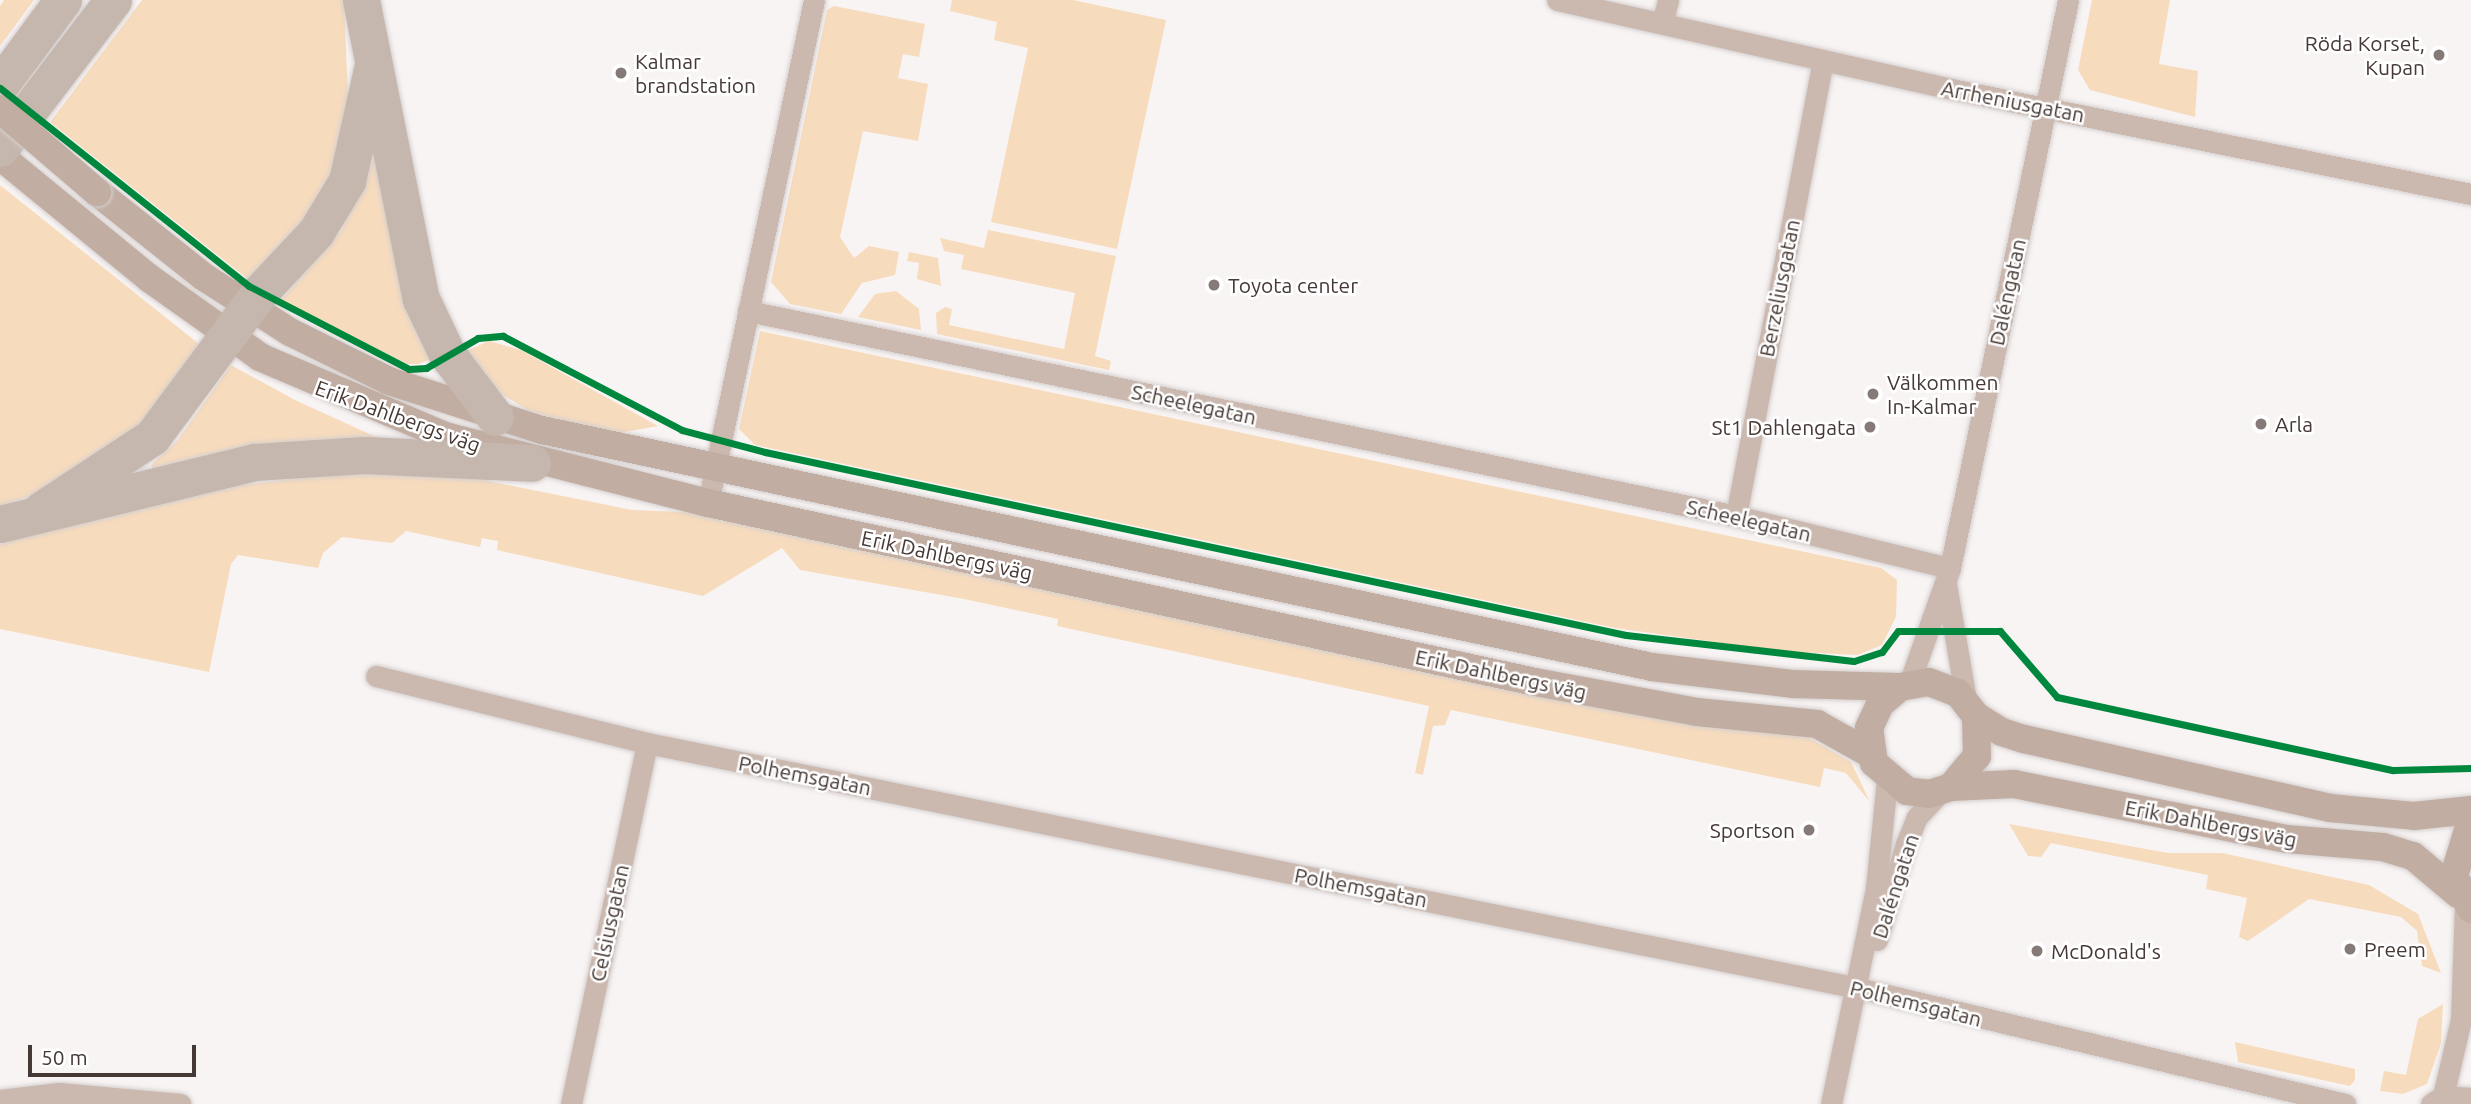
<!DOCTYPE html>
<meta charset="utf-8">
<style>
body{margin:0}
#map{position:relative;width:2471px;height:1104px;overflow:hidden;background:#f9f4f4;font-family:Ubuntu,sans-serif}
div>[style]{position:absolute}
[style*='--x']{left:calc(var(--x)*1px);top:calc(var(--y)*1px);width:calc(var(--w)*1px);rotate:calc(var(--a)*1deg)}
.green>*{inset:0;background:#f7dbbd}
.roads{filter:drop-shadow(0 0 2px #d4cfce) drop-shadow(0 0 2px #d4cfce)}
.street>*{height:21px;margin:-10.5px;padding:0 10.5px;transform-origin:10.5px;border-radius:10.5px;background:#cbb9b0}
.secondary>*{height:28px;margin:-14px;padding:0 14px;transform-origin:14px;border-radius:14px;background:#c1ada2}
.highway>*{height:37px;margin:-18.5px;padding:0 18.5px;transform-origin:18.5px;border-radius:18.5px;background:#c6b7ae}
.bridges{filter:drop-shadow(0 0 2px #d4cfce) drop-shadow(0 0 2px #d4cfce)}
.secondary-bridge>*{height:28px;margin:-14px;padding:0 14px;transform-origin:14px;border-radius:14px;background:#c1ada2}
.cycleway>*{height:7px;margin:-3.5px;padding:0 3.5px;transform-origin:3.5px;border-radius:3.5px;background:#00873e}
.dots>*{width:19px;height:19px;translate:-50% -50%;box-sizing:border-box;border:4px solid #fff;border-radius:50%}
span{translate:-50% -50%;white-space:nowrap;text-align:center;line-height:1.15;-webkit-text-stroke:5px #fff;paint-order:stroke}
.poi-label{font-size:21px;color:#463834}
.right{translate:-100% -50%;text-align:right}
.left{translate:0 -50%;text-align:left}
.street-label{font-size:21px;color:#463834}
.scale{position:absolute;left:28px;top:1045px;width:168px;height:32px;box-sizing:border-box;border:4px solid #463834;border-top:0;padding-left:9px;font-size:21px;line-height:24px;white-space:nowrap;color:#463834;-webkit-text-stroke:5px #fff;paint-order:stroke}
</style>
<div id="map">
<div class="green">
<div style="clip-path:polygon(4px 0,34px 0,0 46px,0 6px)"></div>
<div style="clip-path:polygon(142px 0,344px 0,349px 122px,318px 206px,249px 280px,50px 122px)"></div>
<div style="clip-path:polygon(952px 0,1073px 0,1166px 20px,1117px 249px,991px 222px,1028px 48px,994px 40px,997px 22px,950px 11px)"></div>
<div style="clip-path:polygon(2092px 0,2170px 0,2159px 64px,2198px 71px,2195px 117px,2090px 90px,2078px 70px)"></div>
<div style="clip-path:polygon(834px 6px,925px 24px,919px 57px,903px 54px,898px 78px,928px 84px,918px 141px,863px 131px,840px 237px,854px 258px,869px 246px,899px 252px,895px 275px,862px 283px,841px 314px,790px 304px,771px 282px,827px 10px)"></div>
<div style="clip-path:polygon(376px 153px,433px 358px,419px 364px,407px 364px,281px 300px,341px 231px)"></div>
<div style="clip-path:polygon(0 185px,204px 348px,156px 415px,32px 495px,0 507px)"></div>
<div style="clip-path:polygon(988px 230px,1116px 256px,1095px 356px,1111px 361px,1109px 370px,937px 334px,936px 313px,945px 307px,952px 309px,949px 325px,1064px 349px,1075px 293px,961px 269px,964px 255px,944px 251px,940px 238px,984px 248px)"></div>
<div style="clip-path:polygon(909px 252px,938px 258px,941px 286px,917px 279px,919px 263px,907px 261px)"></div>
<div style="clip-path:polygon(896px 291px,919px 309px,921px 330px,858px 317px,875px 294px)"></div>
<div style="clip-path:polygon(760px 331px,1881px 568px,1897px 580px,1896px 617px,1882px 645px,1858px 655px,1780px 651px,1615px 628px,755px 445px,739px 429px)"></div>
<div style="clip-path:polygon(489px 341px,521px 350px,658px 426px,614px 434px,530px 411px,488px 386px,457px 355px)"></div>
<div style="clip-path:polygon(231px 365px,295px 400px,387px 442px,153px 470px,151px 465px,177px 441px)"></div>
<div style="clip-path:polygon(347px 473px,478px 479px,632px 510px,684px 512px,1467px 678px,1804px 735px,1851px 762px,1870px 802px,1846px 773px,1824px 768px,1820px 787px,1451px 710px,1445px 725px,1433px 726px,1423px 775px,1415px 773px,1429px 706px,1057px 626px,1058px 619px,964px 599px,800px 570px,782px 548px,703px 596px,497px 550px,498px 541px,482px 538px,480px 547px,406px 531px,392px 543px,342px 537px,323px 553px,318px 568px,238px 555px,231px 564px,209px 672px,0 629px,0 544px,204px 489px)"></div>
<div style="clip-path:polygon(2009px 824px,2168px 853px,2222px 853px,2369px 885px,2418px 914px,2441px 973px,2422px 966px,2417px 931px,2401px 917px,2309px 899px,2248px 941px,2239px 937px,2247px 898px,2206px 889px,2208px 875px,2051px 843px,2041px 857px,2028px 856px)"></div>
<div style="clip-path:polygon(2443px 1004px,2441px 1043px,2427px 1084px,2403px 1094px,2380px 1091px,2384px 1071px,2406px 1075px,2418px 1019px)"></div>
<div style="clip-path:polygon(2235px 1042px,2355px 1069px,2355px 1080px,2350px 1086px,2238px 1062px)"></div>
</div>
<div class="roads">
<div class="street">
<div style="--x:1557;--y:0;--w:409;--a:12.7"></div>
<div style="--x:1956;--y:90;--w:525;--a:11.42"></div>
<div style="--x:1662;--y:23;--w:24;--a:-75"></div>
<div style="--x:748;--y:311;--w:1009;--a:11.72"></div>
<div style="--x:1736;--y:516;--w:220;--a:13.7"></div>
<div style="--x:708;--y:503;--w:514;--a:-78.1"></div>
<div style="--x:1736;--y:516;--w:464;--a:-79.2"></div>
<div style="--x:1946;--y:584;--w:118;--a:80.2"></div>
<div style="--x:376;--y:676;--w:279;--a:13.9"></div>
<div style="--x:647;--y:743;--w:1236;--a:11.44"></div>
<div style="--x:1858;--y:988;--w:501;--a:13.4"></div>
<div style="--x:1909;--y:684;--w:123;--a:-70.5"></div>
<div style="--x:1950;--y:568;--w:580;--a:-78.26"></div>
<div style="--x:1877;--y:940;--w:100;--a:-73.2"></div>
<div style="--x:1906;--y:844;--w:29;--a:-68"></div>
<div style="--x:1917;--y:817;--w:35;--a:-47"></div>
<div style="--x:2443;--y:1096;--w:79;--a:-76.8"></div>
<div style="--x:2461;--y:1019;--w:116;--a:-88"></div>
<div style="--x:0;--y:1100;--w:59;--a:-6.8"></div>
<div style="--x:59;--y:1093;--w:122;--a:5.2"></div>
<div style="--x:571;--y:1104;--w:369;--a:-78.1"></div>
<div style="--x:1831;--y:1104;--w:221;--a:-78.2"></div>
<div style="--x:1876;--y:888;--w:110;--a:-84.2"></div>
<div style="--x:2431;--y:1104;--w:14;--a:-34"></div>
<div style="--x:2443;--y:1096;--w:28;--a:4"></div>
</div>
<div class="secondary">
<div style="--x:0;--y:156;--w:193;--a:39.3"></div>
<div style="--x:149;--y:278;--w:136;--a:35.4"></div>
<div style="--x:260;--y:357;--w:201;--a:23.1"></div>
<div style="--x:445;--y:436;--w:271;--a:14.3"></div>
<div style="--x:708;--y:503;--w:846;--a:12.21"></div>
<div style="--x:1535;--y:682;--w:165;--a:10.5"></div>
<div style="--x:1697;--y:712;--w:121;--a:5.7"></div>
<div style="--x:1817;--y:724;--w:62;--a:29.1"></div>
<div style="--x:97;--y:192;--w:137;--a:38.5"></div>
<div style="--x:204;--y:277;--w:102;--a:32.6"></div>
<div style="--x:290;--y:332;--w:110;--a:26.3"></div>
<div style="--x:389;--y:381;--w:161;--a:17.8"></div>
<div style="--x:542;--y:430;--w:1135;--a:12.05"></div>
<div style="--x:1652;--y:667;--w:141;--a:6.9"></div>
<div style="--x:1792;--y:684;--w:108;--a:1.6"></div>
<div style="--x:1976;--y:716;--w:40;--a:88.6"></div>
<div style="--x:1977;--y:756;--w:40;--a:130"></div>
<div style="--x:1951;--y:787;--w:22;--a:162"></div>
<div style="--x:1930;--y:794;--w:23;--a:-173"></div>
<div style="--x:1907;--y:791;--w:43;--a:-139.7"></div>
<div style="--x:1874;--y:763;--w:35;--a:-98"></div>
<div style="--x:1869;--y:728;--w:26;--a:-65"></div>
<div style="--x:1880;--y:704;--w:26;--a:-40"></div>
<div style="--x:1900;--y:687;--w:29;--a:-10"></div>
<div style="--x:1929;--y:682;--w:31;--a:21"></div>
<div style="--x:1958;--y:693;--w:29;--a:52"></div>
<div style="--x:1976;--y:716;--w:31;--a:32"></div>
<div style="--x:2002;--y:732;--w:23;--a:18"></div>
<div style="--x:2024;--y:739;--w:314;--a:12.7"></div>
<div style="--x:2330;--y:808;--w:84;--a:5.4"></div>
<div style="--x:2414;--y:816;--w:57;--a:-6"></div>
<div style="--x:1951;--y:787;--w:63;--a:-2.7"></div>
<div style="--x:2014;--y:784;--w:278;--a:11.4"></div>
<div style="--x:2287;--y:839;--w:96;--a:4.8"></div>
<div style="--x:2383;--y:847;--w:31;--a:17"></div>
<div style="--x:2413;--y:856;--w:59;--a:40.2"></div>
<div style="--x:2471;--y:820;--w:59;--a:106.9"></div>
<div style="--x:2454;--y:876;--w:37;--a:63"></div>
</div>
<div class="highway">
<div style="--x:361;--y:0;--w:305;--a:78.7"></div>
<div style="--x:421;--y:299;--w:61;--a:64.7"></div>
<div style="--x:447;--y:354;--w:79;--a:52.7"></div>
<div style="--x:0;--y:85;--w:106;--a:-53.5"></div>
<div style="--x:0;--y:148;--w:186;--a:-52.6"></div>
<div style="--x:41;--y:510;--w:133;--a:-33.3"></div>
<div style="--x:152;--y:437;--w:179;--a:-53.4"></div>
<div style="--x:259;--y:293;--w:83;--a:-46.9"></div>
<div style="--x:316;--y:232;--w:60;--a:-58.7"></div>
<div style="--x:347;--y:181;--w:115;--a:-77.4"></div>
<div style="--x:0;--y:524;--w:261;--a:-13.7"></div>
<div style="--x:254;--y:462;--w:111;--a:-3.6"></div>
<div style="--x:365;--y:455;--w:167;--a:2.7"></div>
</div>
</div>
<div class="bridges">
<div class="secondary-bridge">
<div style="--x:0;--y:109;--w:128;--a:40.6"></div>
</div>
</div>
<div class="cycleway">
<div style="--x:0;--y:88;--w:318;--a:38.5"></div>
<div style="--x:249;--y:286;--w:180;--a:27.4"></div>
<div style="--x:409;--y:369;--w:17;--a:-3"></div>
<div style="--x:426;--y:368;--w:60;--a:-30"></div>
<div style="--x:478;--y:338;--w:25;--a:-5"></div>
<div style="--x:503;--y:336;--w:202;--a:27.7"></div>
<div style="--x:682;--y:430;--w:86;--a:14.8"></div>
<div style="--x:765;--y:452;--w:880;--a:12"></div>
<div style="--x:1626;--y:635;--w:229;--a:6.5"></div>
<div style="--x:1854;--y:661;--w:29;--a:-18"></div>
<div style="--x:1882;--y:652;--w:26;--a:-53"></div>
<div style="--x:1898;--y:631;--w:102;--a:0"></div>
<div style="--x:2000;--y:631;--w:87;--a:49.2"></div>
<div style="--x:2057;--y:697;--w:344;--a:12.3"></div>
<div style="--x:2393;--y:770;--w:78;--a:-1.5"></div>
</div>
<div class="dots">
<div style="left:2439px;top:55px;background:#857a77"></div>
<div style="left:621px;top:73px;background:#857a77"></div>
<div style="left:1214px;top:285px;background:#857a77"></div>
<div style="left:1873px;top:394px;background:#857a77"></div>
<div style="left:2261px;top:424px;background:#857a77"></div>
<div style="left:1870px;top:427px;background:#857a77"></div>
<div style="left:1809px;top:830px;background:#857a77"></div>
<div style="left:2350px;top:949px;background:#857a77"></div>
<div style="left:2037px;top:951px;background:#857a77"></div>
</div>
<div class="poi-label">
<span class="right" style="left:2425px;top:55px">Röda Korset,<br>Kupan</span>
<span class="left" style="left:635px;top:73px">Kalmar<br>brandstation</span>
<span class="left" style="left:1228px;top:285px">Toyota center</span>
<span class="left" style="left:1887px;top:394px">Välkommen<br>In-Kalmar</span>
<span class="left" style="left:2275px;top:424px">Arla</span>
<span class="right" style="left:1856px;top:427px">St1 Dahlengata</span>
<span class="right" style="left:1795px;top:830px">Sportson</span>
<span class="left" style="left:2364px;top:949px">Preem</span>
<span class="left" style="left:2051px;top:951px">McDonald's</span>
</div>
<div class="street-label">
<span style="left:2013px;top:101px;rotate:11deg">Arrheniusgatan</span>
<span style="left:1779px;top:288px;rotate:-79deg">Berzeliusgatan</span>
<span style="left:2007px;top:292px;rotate:-78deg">Daléngatan</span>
<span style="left:1194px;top:404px;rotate:12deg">Scheelegatan</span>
<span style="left:398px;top:416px;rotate:20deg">Erik Dahlbergs väg</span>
<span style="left:1749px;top:520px;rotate:13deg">Scheelegatan</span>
<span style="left:947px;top:555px;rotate:12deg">Erik Dahlbergs väg</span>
<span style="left:1501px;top:674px;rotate:12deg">Erik Dahlbergs väg</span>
<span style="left:805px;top:775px;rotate:11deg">Polhemsgatan</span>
<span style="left:2211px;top:823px;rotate:11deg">Erik Dahlbergs väg</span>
<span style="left:1895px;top:886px;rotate:-72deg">Daléngatan</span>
<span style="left:1361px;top:887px;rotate:11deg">Polhemsgatan</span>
<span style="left:609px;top:923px;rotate:-78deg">Celsiusgatan</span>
<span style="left:1916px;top:1003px;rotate:14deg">Polhemsgatan</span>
</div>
<div class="scale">50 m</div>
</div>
